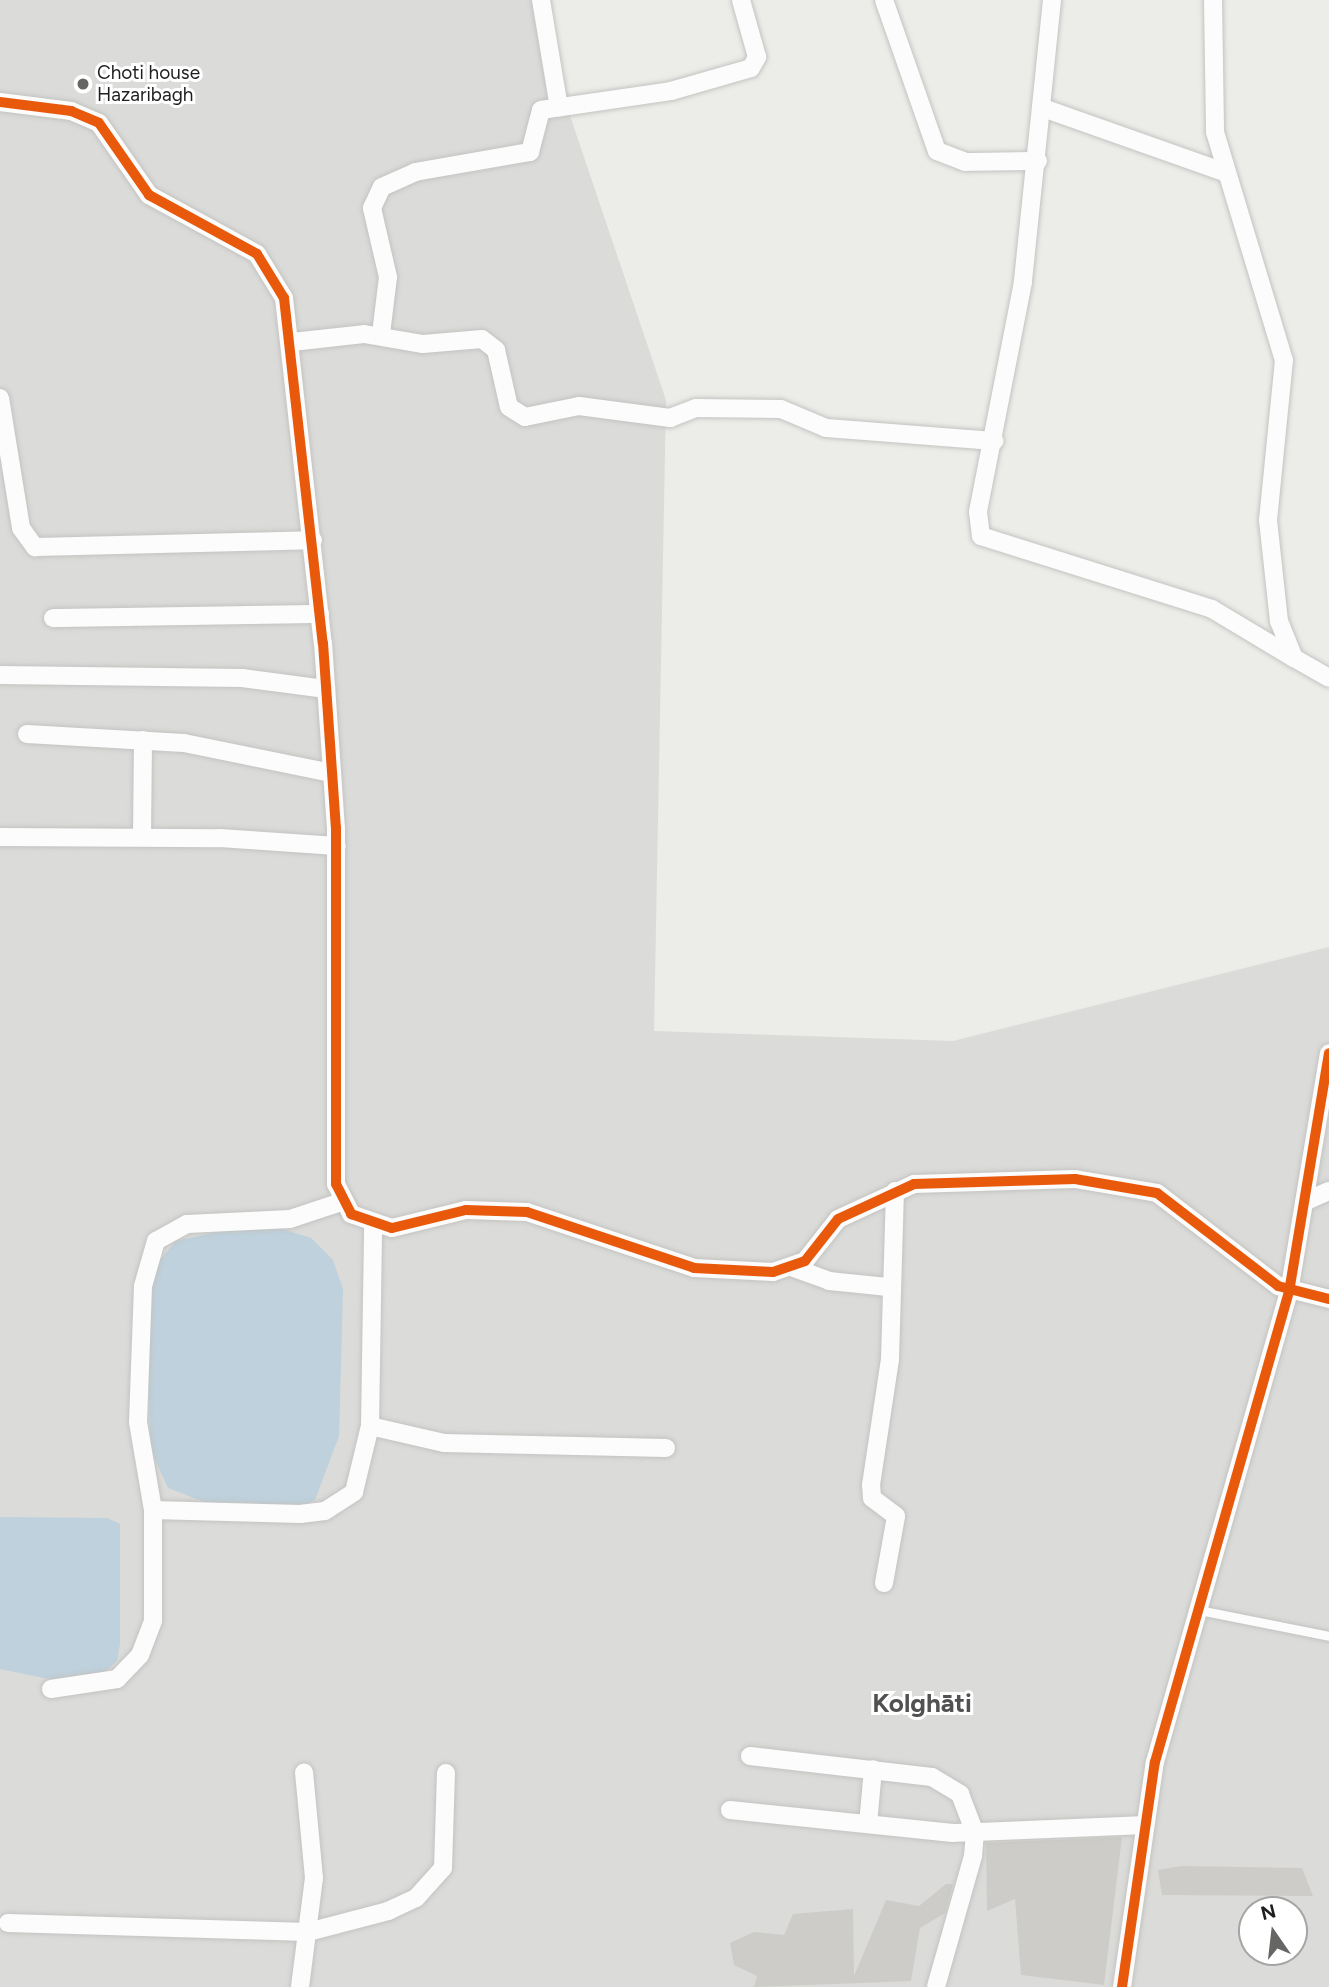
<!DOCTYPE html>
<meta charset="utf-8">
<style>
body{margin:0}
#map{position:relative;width:1329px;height:1987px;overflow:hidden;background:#ecece8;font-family:Figtree,sans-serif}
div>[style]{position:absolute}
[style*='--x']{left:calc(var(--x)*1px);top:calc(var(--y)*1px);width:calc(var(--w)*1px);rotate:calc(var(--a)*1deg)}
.residential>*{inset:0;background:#dbdbd9}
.water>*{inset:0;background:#bed1dc}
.building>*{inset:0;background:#cdccc9}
.roads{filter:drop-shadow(0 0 2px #c3c3c2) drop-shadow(0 0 2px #c3c3c2)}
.service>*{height:9px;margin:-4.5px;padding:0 4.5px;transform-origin:4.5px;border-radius:4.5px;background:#fcfcfc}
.minor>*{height:18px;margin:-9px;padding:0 9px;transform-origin:9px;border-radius:9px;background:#fcfcfc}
.cycleway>*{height:10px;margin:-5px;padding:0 5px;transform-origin:5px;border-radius:5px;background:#e8590c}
.dots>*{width:19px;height:19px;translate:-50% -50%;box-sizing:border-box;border:4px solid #fff;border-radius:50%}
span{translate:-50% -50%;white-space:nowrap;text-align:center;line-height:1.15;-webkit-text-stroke:6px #fff;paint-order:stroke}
.poi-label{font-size:19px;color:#1e1e1e}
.left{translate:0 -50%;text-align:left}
.district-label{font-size:26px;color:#515151;font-weight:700}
.north{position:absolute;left:1238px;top:1896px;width:70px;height:70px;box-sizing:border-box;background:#fff;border:2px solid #a5a5a5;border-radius:50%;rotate:346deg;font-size:19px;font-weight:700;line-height:28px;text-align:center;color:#1e1e1e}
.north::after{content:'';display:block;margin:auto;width:24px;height:32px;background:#666665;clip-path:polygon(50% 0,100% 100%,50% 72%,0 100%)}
</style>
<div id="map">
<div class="residential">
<div style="clip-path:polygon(evenodd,0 0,531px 0,666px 400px,654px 1031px,953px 1041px,1329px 947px,1329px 1987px,0 1987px,0 0,1252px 1910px,1294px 1910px,1294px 1952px,1252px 1952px,1252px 1910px)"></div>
</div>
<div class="water">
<div style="clip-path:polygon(240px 1227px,276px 1227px,311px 1238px,333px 1260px,343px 1289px,339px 1436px,315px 1500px,301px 1506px,207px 1503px,168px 1488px,151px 1450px,147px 1336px,155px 1266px,176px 1241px)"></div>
<div style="clip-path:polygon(0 1517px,107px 1518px,120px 1524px,120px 1644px,117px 1661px,102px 1674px,49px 1679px,0 1669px)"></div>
</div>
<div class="building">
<div style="clip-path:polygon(1122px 1837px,1104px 1985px,1021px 1975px,1015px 1899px,987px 1911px,986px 1843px)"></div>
<div style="clip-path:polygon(1181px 1866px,1302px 1868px,1313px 1896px,1162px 1895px,1158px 1870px)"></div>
<div style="clip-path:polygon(946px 1884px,953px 1884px,945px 1913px,920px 1928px,911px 1981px,754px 1987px,757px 1976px,734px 1965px,730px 1943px,754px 1932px,784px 1935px,793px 1914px,853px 1909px,854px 1976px,886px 1900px,919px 1906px)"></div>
</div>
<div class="roads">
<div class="service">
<div style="--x:1199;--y:1610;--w:133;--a:11.3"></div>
</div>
<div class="minor">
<div style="--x:541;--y:0;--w:109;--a:80.5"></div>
<div style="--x:884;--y:0;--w:160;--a:70.7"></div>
<div style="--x:937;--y:151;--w:30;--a:21"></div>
<div style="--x:965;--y:162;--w:73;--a:-0.8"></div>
<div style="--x:1052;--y:0;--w:283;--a:95.9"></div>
<div style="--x:1023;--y:282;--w:234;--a:101.1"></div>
<div style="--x:978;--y:512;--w:24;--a:83"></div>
<div style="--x:981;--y:536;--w:242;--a:17.5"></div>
<div style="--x:1212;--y:609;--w:96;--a:30.9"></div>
<div style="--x:1213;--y:0;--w:132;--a:89.1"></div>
<div style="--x:1215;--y:132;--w:238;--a:73.2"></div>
<div style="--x:1284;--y:360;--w:161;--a:95.7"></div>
<div style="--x:1268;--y:520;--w:102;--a:83.8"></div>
<div style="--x:1279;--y:621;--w:40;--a:68"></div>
<div style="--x:1294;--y:658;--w:40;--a:29.7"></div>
<div style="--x:0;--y:102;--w:72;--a:7.2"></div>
<div style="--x:71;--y:111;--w:30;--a:23"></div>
<div style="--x:99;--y:123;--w:88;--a:55.2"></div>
<div style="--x:149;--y:195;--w:123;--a:28.6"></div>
<div style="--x:257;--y:254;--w:52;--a:58.5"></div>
<div style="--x:284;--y:298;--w:347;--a:83.6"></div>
<div style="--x:323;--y:643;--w:185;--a:86"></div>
<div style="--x:336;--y:828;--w:356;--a:90"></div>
<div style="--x:336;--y:1184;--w:34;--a:63"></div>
<div style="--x:351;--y:1214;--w:43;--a:18.9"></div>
<div style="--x:392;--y:1228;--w:76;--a:-13.7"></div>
<div style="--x:466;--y:1210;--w:61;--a:1.9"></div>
<div style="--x:527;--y:1212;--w:176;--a:18.5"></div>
<div style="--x:694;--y:1268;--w:79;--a:2.9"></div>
<div style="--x:773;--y:1272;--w:34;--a:-19"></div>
<div style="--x:805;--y:1261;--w:53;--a:-51.8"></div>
<div style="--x:838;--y:1219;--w:84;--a:-24.7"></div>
<div style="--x:914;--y:1184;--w:161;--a:-1.8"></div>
<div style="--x:1075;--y:1179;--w:83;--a:9.7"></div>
<div style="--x:1157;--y:1193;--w:153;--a:37.5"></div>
<div style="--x:1278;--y:1286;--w:53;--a:14.3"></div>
<div style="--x:1043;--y:108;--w:192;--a:19.5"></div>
<div style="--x:381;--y:334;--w:57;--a:-83"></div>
<div style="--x:388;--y:277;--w:71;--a:-103.1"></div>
<div style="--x:372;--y:208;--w:23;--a:-65"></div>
<div style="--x:382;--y:187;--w:36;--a:-24"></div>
<div style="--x:415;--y:172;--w:117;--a:-9.9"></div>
<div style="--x:530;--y:152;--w:43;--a:-75.3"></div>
<div style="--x:541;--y:110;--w:131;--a:-8.3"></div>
<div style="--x:671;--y:91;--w:83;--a:-16"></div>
<div style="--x:751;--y:68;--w:13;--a:-61"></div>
<div style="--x:757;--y:57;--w:59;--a:-105.7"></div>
<div style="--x:292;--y:342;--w:72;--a:-6.3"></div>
<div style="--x:364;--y:334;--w:60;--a:9.6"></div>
<div style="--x:423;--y:344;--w:59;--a:-4.8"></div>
<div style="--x:482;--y:339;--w:18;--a:38"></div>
<div style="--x:496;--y:350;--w:58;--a:77.2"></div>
<div style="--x:509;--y:407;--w:19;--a:32"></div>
<div style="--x:525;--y:417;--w:55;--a:-11.5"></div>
<div style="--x:579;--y:406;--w:92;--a:7.5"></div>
<div style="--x:670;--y:418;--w:28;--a:-21"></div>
<div style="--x:696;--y:408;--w:85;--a:0.7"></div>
<div style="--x:781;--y:409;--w:49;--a:22.9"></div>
<div style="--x:826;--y:428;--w:169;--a:4.4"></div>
<div style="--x:0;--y:398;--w:132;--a:80.8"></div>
<div style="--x:21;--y:528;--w:24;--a:54"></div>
<div style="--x:35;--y:547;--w:278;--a:-1.4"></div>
<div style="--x:53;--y:618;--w:267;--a:-0.9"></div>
<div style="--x:0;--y:675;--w:242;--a:0.7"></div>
<div style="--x:242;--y:678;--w:85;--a:7.5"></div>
<div style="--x:27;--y:734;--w:157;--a:3.3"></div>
<div style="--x:184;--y:743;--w:151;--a:11.5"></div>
<div style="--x:142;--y:836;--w:96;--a:-89.4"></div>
<div style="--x:0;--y:837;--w:220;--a:0.3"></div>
<div style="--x:220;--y:838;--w:117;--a:3.9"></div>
<div style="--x:1304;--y:1202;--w:27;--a:-24"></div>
<div style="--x:794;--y:1268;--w:37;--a:20"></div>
<div style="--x:829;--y:1281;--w:59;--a:5.8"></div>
<div style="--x:370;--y:1426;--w:76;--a:12.9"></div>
<div style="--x:444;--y:1443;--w:222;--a:1.3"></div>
<div style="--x:153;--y:1510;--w:147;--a:1.6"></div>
<div style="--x:300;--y:1514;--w:25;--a:-7"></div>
<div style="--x:325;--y:1511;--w:35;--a:-33"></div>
<div style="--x:354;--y:1492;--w:68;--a:-76.4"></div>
<div style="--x:370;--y:1426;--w:200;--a:-89.1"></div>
<div style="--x:884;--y:1583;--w:68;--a:-79.8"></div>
<div style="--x:896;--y:1516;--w:30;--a:-143"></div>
<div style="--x:872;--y:1498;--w:13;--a:-94"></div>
<div style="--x:871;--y:1485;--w:127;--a:-81.4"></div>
<div style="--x:890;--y:1359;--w:168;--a:-88.3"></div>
<div style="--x:51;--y:1689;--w:67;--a:-8.6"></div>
<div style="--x:117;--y:1679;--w:33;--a:-46"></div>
<div style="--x:140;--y:1655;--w:36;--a:-69"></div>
<div style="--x:153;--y:1621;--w:111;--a:-90"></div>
<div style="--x:153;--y:1510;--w:89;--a:-99.7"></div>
<div style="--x:138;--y:1422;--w:136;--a:-87.9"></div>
<div style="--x:143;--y:1286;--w:47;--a:-73.9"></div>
<div style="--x:156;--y:1241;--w:35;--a:-29"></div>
<div style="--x:187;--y:1224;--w:103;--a:-2.8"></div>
<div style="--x:290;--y:1219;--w:54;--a:-18.4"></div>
<div style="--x:750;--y:1756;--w:183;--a:6.6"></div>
<div style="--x:932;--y:1777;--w:33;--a:31"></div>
<div style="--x:960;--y:1794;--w:42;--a:69"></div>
<div style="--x:975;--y:1833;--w:23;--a:95"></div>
<div style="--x:973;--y:1856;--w:136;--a:105.8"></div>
<div style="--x:730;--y:1810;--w:224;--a:5.9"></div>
<div style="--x:953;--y:1833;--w:190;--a:-2.4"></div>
<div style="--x:868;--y:1824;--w:55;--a:-84.8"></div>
<div style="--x:8;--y:1923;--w:300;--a:1.7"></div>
<div style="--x:308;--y:1932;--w:83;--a:-14.7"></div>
<div style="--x:388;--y:1911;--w:31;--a:-25"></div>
<div style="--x:416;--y:1898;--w:40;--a:-48"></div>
<div style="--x:443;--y:1868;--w:95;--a:-88.2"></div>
<div style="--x:300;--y:1987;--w:110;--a:-82.7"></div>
<div style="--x:314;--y:1878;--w:106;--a:-95.4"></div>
<div style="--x:1122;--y:1987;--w:227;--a:-81.7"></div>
<div style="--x:1155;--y:1762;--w:489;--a:-74.1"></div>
<div style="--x:1289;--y:1292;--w:242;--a:-80.5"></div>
</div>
</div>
<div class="cycleway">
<div style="--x:0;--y:102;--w:72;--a:7.2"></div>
<div style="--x:71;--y:111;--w:30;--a:23"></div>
<div style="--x:99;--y:123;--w:88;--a:55.2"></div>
<div style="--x:149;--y:195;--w:123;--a:28.6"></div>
<div style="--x:257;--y:254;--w:52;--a:58.5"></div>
<div style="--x:284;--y:298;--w:347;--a:83.6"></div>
<div style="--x:323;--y:643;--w:185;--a:86"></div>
<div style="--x:336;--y:828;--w:356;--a:90"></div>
<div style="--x:336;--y:1184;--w:34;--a:63"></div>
<div style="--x:351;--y:1214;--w:43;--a:18.9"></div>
<div style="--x:392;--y:1228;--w:76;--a:-13.7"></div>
<div style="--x:466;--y:1210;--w:61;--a:1.9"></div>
<div style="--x:527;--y:1212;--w:176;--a:18.5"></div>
<div style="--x:694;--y:1268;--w:79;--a:2.9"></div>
<div style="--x:773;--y:1272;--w:34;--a:-19"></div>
<div style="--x:805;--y:1261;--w:53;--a:-51.8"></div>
<div style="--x:838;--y:1219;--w:84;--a:-24.7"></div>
<div style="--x:914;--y:1184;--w:161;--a:-1.8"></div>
<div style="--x:1075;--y:1179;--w:83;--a:9.7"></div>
<div style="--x:1157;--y:1193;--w:153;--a:37.5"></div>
<div style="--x:1278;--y:1286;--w:53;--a:14.3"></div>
<div style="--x:1122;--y:1987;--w:227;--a:-81.7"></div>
<div style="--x:1155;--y:1762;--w:489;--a:-74.1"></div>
<div style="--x:1289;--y:1292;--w:242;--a:-80.5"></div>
</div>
<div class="dots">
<div style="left:83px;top:84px;background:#666665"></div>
</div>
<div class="poi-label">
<span class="left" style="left:97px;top:84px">Choti house<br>Hazaribagh</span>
</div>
<div class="district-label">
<span style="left:922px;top:1704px">Kolghāti</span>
</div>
<div class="north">N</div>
</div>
